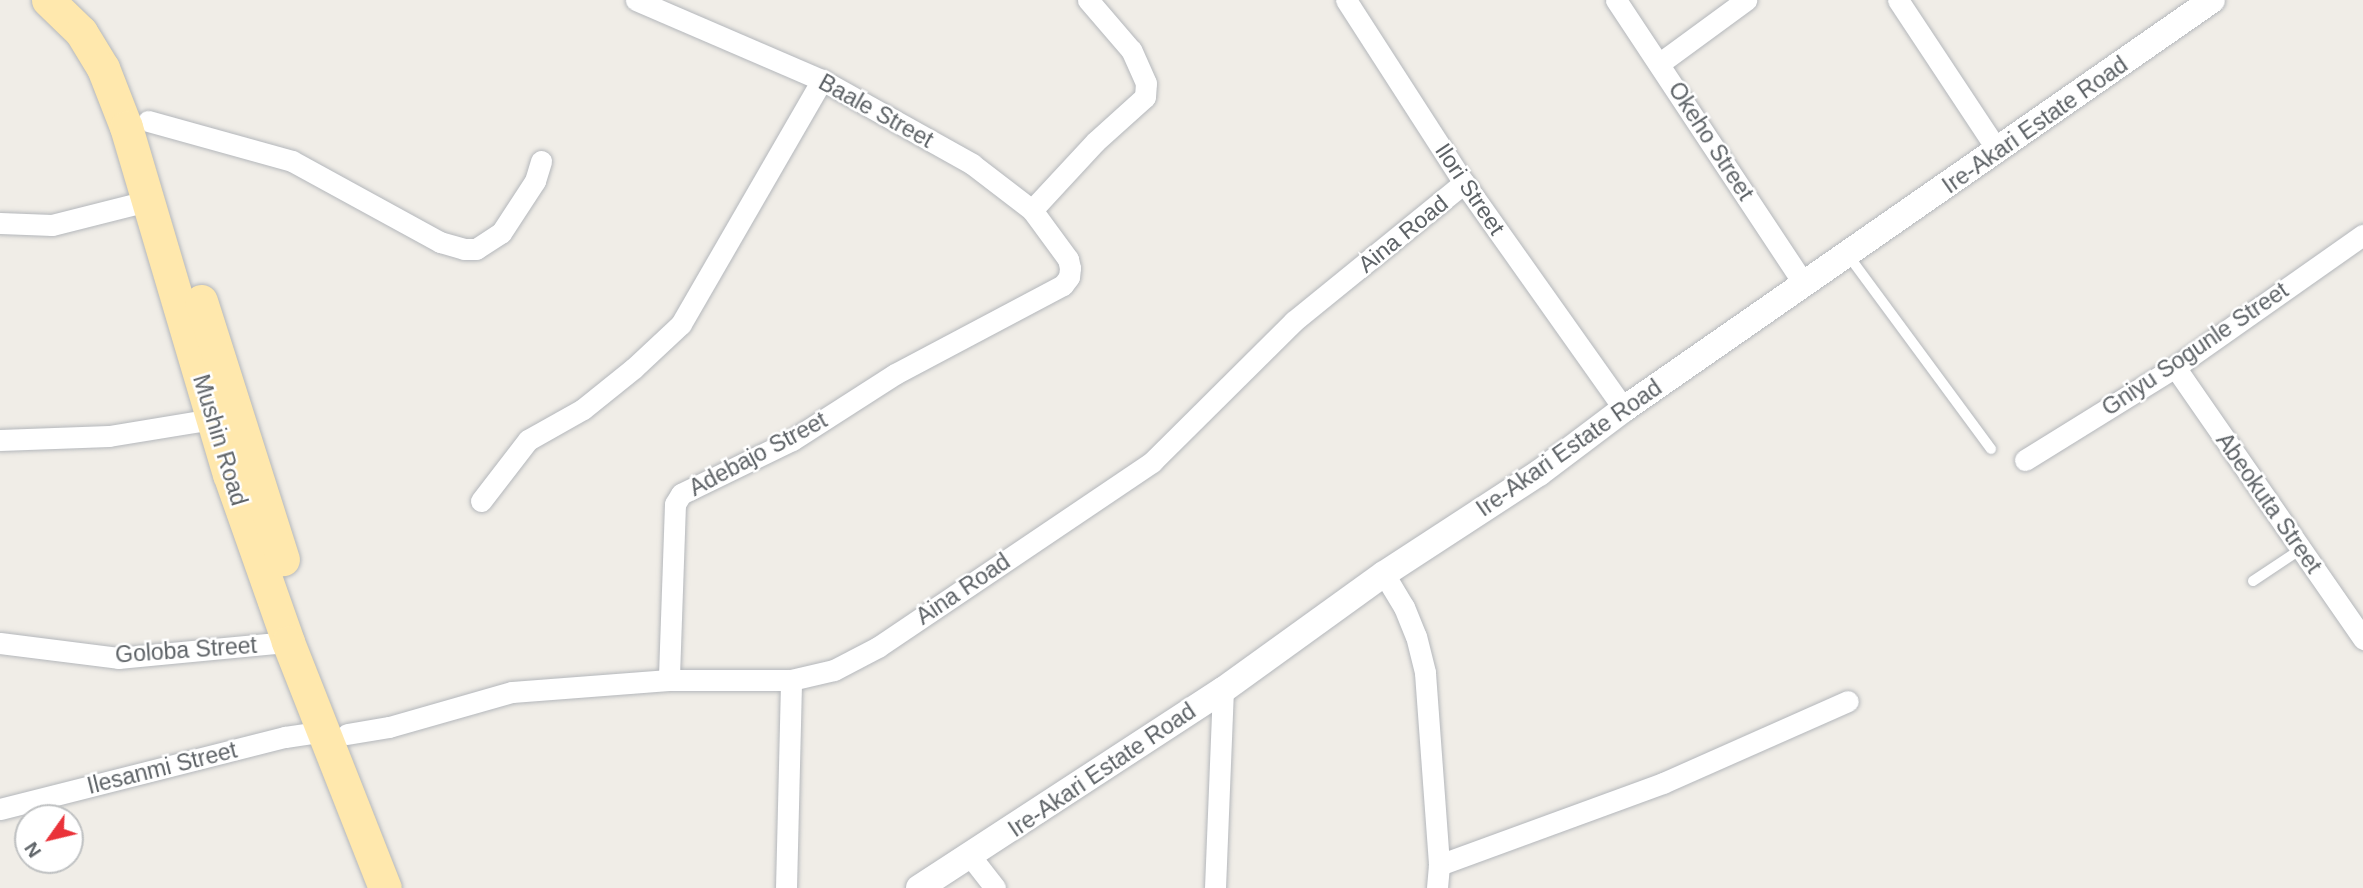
<!DOCTYPE html>
<style>
body{margin:0}
#map{position:relative;width:2363px;height:888px;overflow:hidden;background:#f0ede7;font-family:Helvetica,sans-serif}
div>[style]{position:absolute}
[style*='--x']{left:calc(var(--x)*1px);top:calc(var(--y)*1px);width:calc(var(--w)*1px);rotate:calc(var(--a)*1deg)}
.roads{filter:drop-shadow(0 0 2px #b4b7bb) drop-shadow(0 0 2px #b4b7bb)}
.service>*{height:10px;margin:-5px;padding:0 5px;transform-origin:5px;border-radius:5px;background:#fff}
.minor>*{height:21px;margin:-10.5px;padding:0 10.5px;transform-origin:10.5px;border-radius:10.5px;background:#fff}
.tertiary>*{height:26px;margin:-13px;padding:0 13px;transform-origin:13px;border-radius:13px;background:#fff}
.primary>*{height:33px;margin:-16.5px;padding:0 16.5px;transform-origin:16.5px;border-radius:16.5px;background:#ffe8ad}
span{translate:-50% -50%;white-space:nowrap;text-align:center;line-height:1.15;-webkit-text-stroke:5px #fff;paint-order:stroke}
.street-label{font-size:23px;color:#5e6367}
.north{position:absolute;left:14px;top:804px;width:70px;height:70px;box-sizing:border-box;background:#fff;border:2px solid #bfc1c2;border-radius:50%;rotate:236deg;font-size:19px;font-weight:700;line-height:28px;text-align:center;color:#5e6367}
.north::after{content:'';display:block;margin:auto;width:24px;height:32px;background:#ea3239;clip-path:polygon(50% 0,100% 100%,50% 72%,0 100%)}
</style>
<div id="map">
<div class="roads">
<div class="service">
<div style="--x:1848;--y:255;--w:241;--a:53.6"></div>
<div style="--x:2253;--y:581;--w:58;--a:-33.7"></div>
</div>
<div class="minor">
<div style="--x:636;--y:0;--w:202;--a:23.3"></div>
<div style="--x:822;--y:80;--w:172;--a:29.2"></div>
<div style="--x:972;--y:164;--w:76;--a:37.5"></div>
<div style="--x:1032;--y:210;--w:61;--a:53.7"></div>
<div style="--x:1068;--y:259;--w:9;--a:77"></div>
<div style="--x:1070;--y:268;--w:9;--a:96"></div>
<div style="--x:1069;--y:277;--w:10;--a:127"></div>
<div style="--x:1063;--y:285;--w:190;--a:152.1"></div>
<div style="--x:895;--y:374;--w:122;--a:147.3"></div>
<div style="--x:792;--y:440;--w:123;--a:154.1"></div>
<div style="--x:681;--y:494;--w:12;--a:121"></div>
<div style="--x:675;--y:504;--w:176;--a:92"></div>
<div style="--x:1346;--y:0;--w:218;--a:57.2"></div>
<div style="--x:1464;--y:183;--w:277;--a:54.7"></div>
<div style="--x:1616;--y:0;--w:341;--a:56.5"></div>
<div style="--x:1898;--y:0;--w:181;--a:56.5"></div>
<div style="--x:1660;--y:63;--w:107;--a:-36.2"></div>
<div style="--x:148;--y:121;--w:149;--a:15.5"></div>
<div style="--x:292;--y:161;--w:169;--a:28.7"></div>
<div style="--x:440;--y:242;--w:25;--a:16"></div>
<div style="--x:464;--y:249;--w:12;--a:0"></div>
<div style="--x:476;--y:249;--w:30;--a:-33"></div>
<div style="--x:501;--y:233;--w:62;--a:-56.8"></div>
<div style="--x:535;--y:181;--w:21;--a:-73"></div>
<div style="--x:1032;--y:210;--w:93;--a:-47.2"></div>
<div style="--x:1095;--y:142;--w:67;--a:-42"></div>
<div style="--x:1145;--y:97;--w:14;--a:-86"></div>
<div style="--x:1146;--y:83;--w:36;--a:-114"></div>
<div style="--x:1131;--y:50;--w:66;--a:-130.7"></div>
<div style="--x:0;--y:223;--w:52;--a:2.2"></div>
<div style="--x:52;--y:225;--w:98;--a:-14.2"></div>
<div style="--x:2175;--y:367;--w:331;--a:55.3"></div>
<div style="--x:0;--y:440;--w:109;--a:-2.1"></div>
<div style="--x:109;--y:436;--w:118;--a:-9.3"></div>
<div style="--x:2025;--y:460;--w:176;--a:-31.8"></div>
<div style="--x:2175;--y:367;--w:230;--a:-35.1"></div>
<div style="--x:481;--y:501;--w:77;--a:-52.4"></div>
<div style="--x:528;--y:440;--w:63;--a:-29.4"></div>
<div style="--x:583;--y:409;--w:65;--a:-38.8"></div>
<div style="--x:634;--y:368;--w:64;--a:-43.1"></div>
<div style="--x:681;--y:324;--w:282;--a:-60"></div>
<div style="--x:1384;--y:574;--w:39;--a:59"></div>
<div style="--x:1404;--y:607;--w:31;--a:68"></div>
<div style="--x:1416;--y:636;--w:38;--a:76"></div>
<div style="--x:1425;--y:673;--w:193;--a:85.8"></div>
<div style="--x:1439;--y:865;--w:23;--a:95"></div>
<div style="--x:0;--y:643;--w:119;--a:7.2"></div>
<div style="--x:118;--y:658;--w:171;--a:-5.4"></div>
<div style="--x:347;--y:734;--w:43;--a:-9.5"></div>
<div style="--x:389;--y:727;--w:128;--a:-15.9"></div>
<div style="--x:512;--y:692;--w:157;--a:-4.4"></div>
<div style="--x:669;--y:680;--w:122;--a:0"></div>
<div style="--x:791;--y:680;--w:44;--a:-13.1"></div>
<div style="--x:834;--y:670;--w:50;--a:-27.6"></div>
<div style="--x:878;--y:647;--w:331;--a:-34"></div>
<div style="--x:1152;--y:462;--w:200;--a:-44.8"></div>
<div style="--x:1294;--y:321;--w:219;--a:-39.1"></div>
<div style="--x:0;--y:809;--w:294;--a:-14.2"></div>
<div style="--x:285;--y:737;--w:40;--a:-8.5"></div>
<div style="--x:971;--y:857;--w:39;--a:52"></div>
<div style="--x:1439;--y:865;--w:239;--a:-20.1"></div>
<div style="--x:1663;--y:783;--w:202;--a:-23.9"></div>
<div style="--x:786;--y:888;--w:208;--a:-88.6"></div>
<div style="--x:1215;--y:888;--w:198;--a:-87.7"></div>
</div>
<div class="tertiary">
<div style="--x:919;--y:888;--w:363;--a:-33.1"></div>
<div style="--x:1223;--y:690;--w:198;--a:-35.8"></div>
<div style="--x:1384;--y:574;--w:185;--a:-33.1"></div>
<div style="--x:1539;--y:473;--w:106;--a:-37"></div>
<div style="--x:1624;--y:409;--w:716;--a:-34.82"></div>
</div>
<div class="primary">
<div style="--x:48;--y:0;--w:46;--a:44.1"></div>
<div style="--x:81;--y:32;--w:42;--a:58.6"></div>
<div style="--x:103;--y:68;--w:63;--a:68.7"></div>
<div style="--x:126;--y:127;--w:362;--a:73.5"></div>
<div style="--x:229;--y:474;--w:178;--a:70.6"></div>
<div style="--x:288;--y:642;--w:264;--a:68.5"></div>
<div style="--x:201;--y:301;--w:271;--a:72.4"></div>
</div>
</div>
<div class="street-label">
<span style="left:876px;top:111px;rotate:29deg">Baale Street</span>
<span style="left:2035px;top:125px;rotate:-35deg">Ire-Akari Estate Road</span>
<span style="left:1711px;top:141px;rotate:57deg">Okeho Street</span>
<span style="left:1470px;top:189px;rotate:56deg">Ilori Street</span>
<span style="left:1403px;top:234px;rotate:-39deg">Aina Road</span>
<span style="left:2195px;top:349px;rotate:-34deg">Gniyu Sogunle Street</span>
<span style="left:220px;top:440px;rotate:73deg">Mushin Road</span>
<span style="left:1569px;top:448px;rotate:-35deg">Ire-Akari Estate Road</span>
<span style="left:758px;top:454px;rotate:-28deg">Adebajo Street</span>
<span style="left:2269px;top:503px;rotate:55deg">Abeokuta Street</span>
<span style="left:963px;top:589px;rotate:-34deg">Aina Road</span>
<span style="left:186px;top:650px;rotate:-4deg">Goloba Street</span>
<span style="left:162px;top:768px;rotate:-14deg">Ilesanmi Street</span>
<span style="left:1102px;top:770px;rotate:-34deg">Ire-Akari Estate Road</span>
</div>
<div class="north">N</div>
</div>
